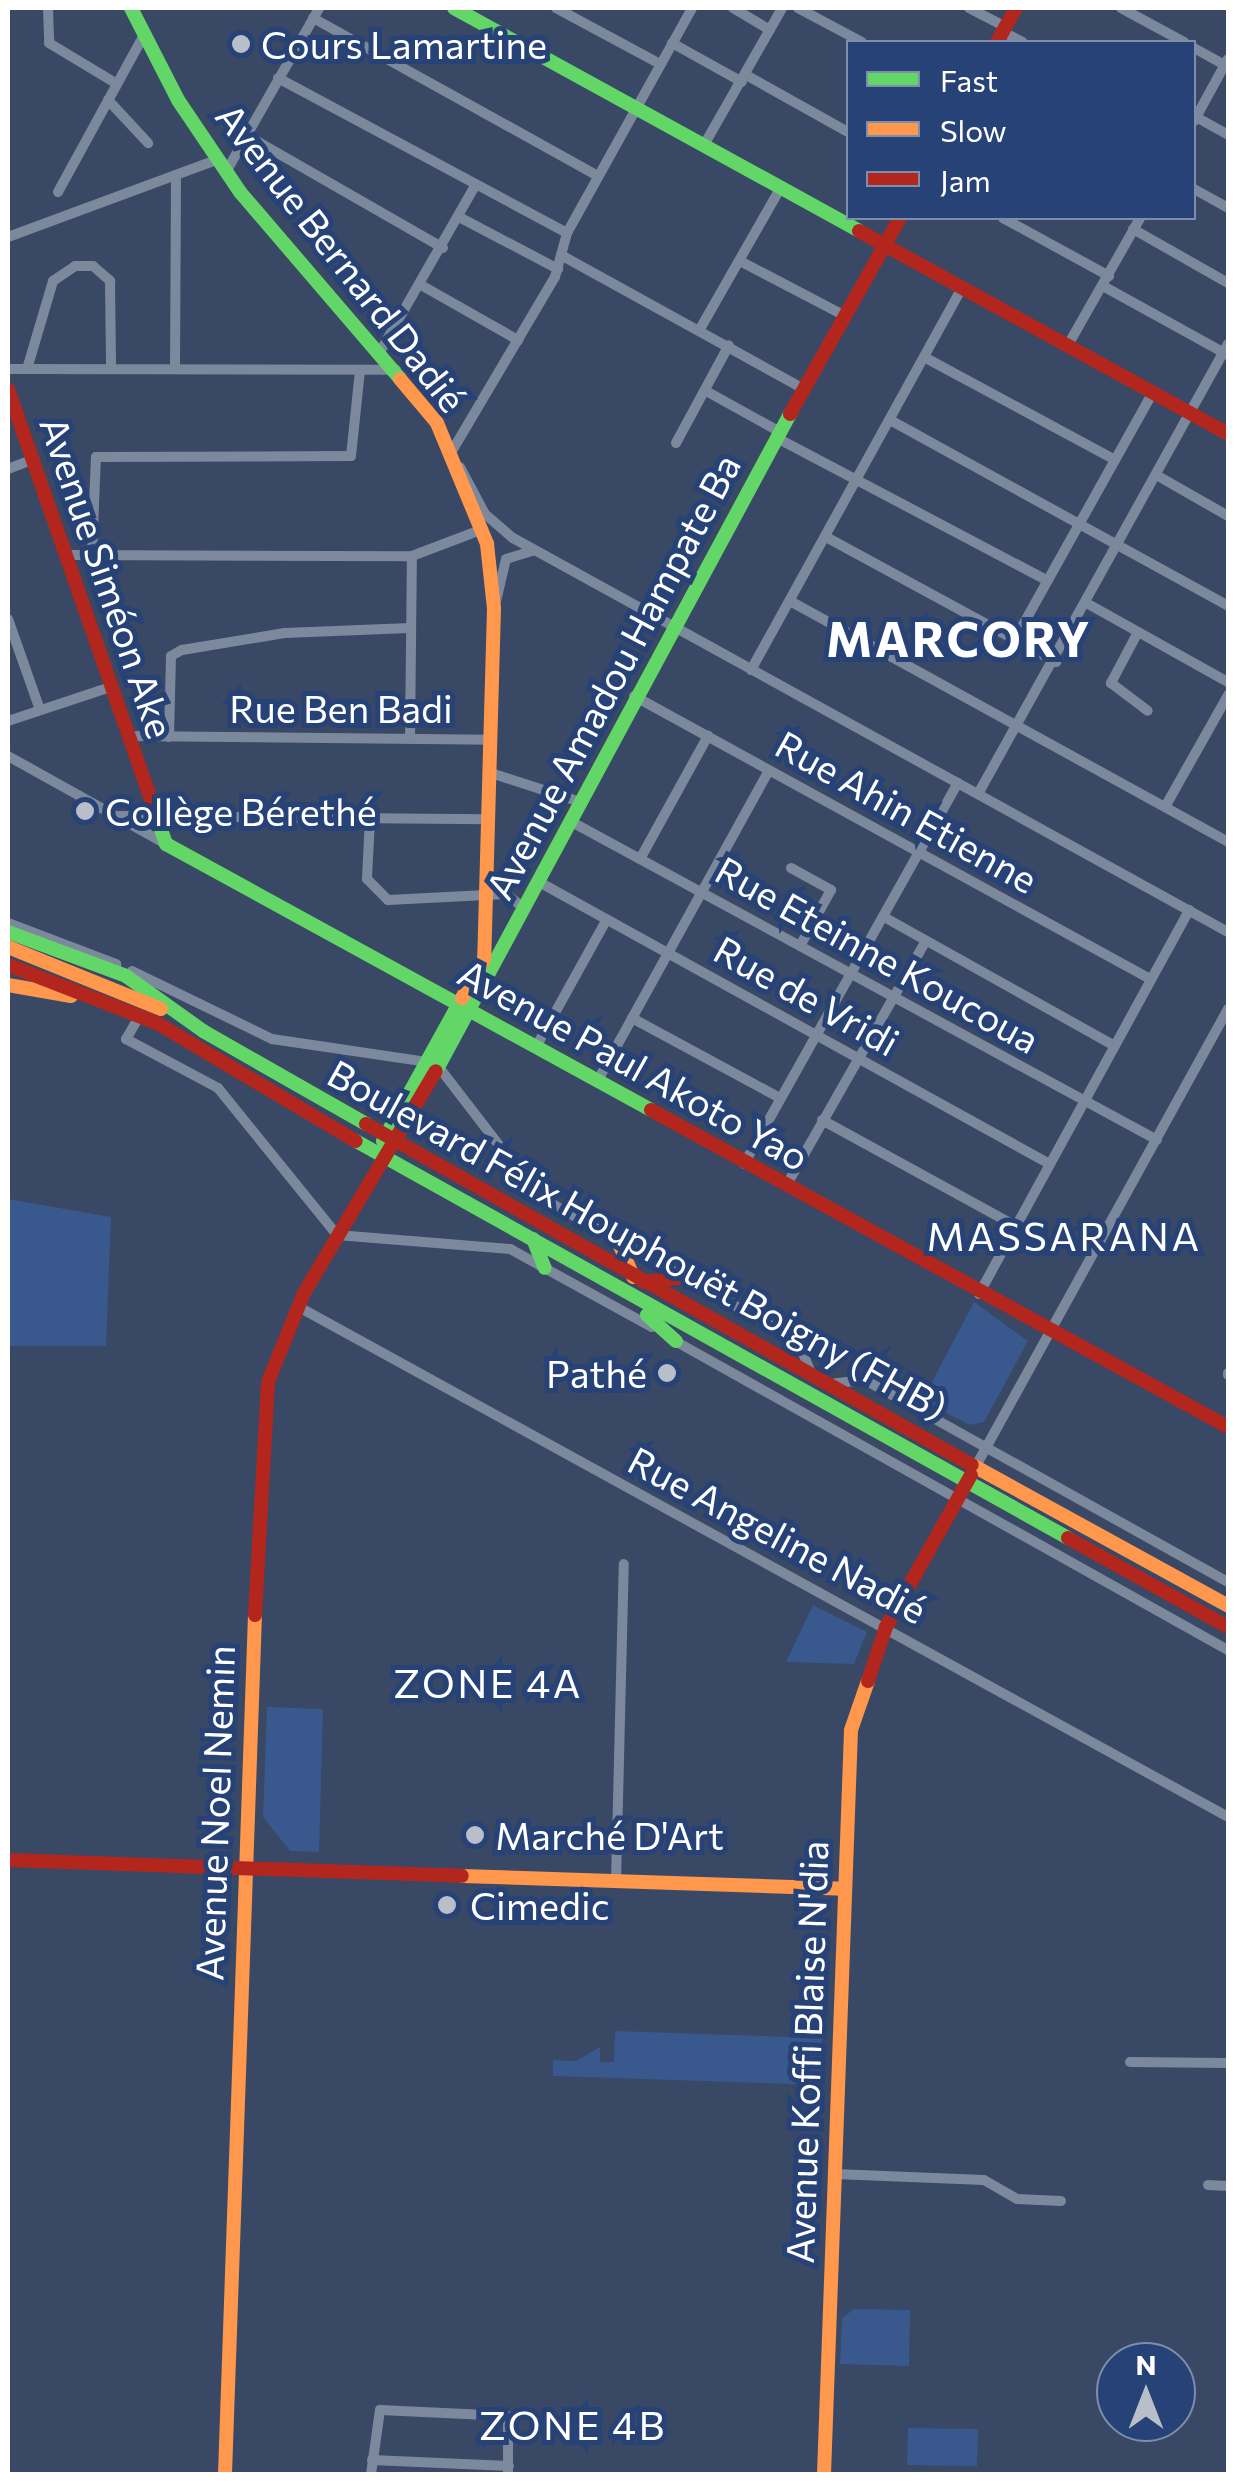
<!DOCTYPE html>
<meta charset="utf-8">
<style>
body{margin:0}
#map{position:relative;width:1236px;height:2482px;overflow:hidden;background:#384865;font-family:Commissioner,sans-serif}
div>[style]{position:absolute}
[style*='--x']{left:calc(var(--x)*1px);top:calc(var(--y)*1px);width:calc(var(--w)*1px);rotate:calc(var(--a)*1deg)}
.green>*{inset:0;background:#39588e}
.street>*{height:10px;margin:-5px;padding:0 5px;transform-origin:5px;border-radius:5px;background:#7c889c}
.fast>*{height:14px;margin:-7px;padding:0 7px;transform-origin:7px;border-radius:7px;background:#63d668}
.slow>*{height:14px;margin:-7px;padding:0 7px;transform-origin:7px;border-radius:7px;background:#ff974d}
.jam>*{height:14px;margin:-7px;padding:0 7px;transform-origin:7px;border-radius:7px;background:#b3261e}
.dots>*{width:28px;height:28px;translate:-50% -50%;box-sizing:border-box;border:5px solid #264277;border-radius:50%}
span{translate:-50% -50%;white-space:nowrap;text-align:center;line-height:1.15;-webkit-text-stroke:10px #264277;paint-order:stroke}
.poi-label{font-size:38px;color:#fff}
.left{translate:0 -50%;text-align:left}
.right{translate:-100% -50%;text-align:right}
.street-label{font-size:38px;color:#fff}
.neighbourhood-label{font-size:40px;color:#fff;letter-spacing:2.5px}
.district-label{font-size:48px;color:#fff;font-weight:700;letter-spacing:2.5px}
.frame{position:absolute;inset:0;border:10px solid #fff;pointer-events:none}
.legend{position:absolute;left:846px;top:40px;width:350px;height:180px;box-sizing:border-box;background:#264277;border:2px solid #7d8ead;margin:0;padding:12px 18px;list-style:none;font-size:30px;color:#fff}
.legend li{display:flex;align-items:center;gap:20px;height:50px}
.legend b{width:50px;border:2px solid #7d8ead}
.north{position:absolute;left:1096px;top:2342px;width:100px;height:100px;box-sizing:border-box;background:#264277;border:2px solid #7d8ead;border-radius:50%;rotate:0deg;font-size:28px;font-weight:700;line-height:40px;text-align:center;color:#fff}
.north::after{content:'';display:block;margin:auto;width:35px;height:45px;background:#b9bfc9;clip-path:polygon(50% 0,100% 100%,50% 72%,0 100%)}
</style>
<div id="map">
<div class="green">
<div style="clip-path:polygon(8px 1199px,111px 1217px,106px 1346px,8px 1346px)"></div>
<div style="clip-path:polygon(974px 1302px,1028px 1341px,984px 1422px,970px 1425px,922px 1401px)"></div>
<div style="clip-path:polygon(813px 1605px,867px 1632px,854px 1664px,786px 1662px)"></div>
<div style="clip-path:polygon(267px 1707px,323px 1709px,319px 1852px,290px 1851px,263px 1817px)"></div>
<div style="clip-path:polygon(615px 2031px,822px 2038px,820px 2085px,553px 2076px,553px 2060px,576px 2061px,600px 2047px,600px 2062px,614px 2062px)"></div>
<div style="clip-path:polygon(854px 2309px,910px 2310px,909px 2366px,840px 2364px,842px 2318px)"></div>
<div style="clip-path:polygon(908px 2428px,978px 2429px,977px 2466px,907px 2465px)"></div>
</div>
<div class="street">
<div style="--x:48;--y:8;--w:35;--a:88"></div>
<div style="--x:49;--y:43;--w:79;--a:31.1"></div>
<div style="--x:556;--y:8;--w:118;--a:28.3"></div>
<div style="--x:733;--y:8;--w:43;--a:30.7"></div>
<div style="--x:798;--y:8;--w:72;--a:28"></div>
<div style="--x:969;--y:8;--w:42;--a:27.2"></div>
<div style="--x:1121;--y:8;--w:72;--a:28.4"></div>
<div style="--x:313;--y:18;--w:326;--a:29"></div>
<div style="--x:1003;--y:32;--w:22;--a:27"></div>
<div style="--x:672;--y:43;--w:80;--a:29.1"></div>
<div style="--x:1194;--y:48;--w:39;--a:29"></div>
<div style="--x:746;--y:75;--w:117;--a:29.2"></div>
<div style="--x:278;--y:78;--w:328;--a:28.2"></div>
<div style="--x:108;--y:100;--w:59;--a:47.1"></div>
<div style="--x:1196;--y:117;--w:37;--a:29"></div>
<div style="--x:1194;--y:121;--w:71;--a:-61.3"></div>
<div style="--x:246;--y:135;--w:227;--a:29.8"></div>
<div style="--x:704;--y:145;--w:158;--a:-60.3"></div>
<div style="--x:226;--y:172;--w:189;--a:-60.4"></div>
<div style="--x:1194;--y:189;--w:39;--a:29"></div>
<div style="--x:58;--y:192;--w:177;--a:-61.3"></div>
<div style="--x:459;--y:217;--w:112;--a:27.7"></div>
<div style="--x:1003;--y:218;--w:121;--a:28.7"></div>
<div style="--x:1133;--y:229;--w:109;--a:29.6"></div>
<div style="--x:8;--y:237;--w:222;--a:-20.3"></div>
<div style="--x:561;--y:255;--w:277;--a:28.9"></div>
<div style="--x:740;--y:261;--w:119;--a:27.6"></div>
<div style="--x:421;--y:285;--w:112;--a:29.6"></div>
<div style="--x:1103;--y:286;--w:143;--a:28.9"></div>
<div style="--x:700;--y:329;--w:163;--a:-60.3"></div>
<div style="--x:1068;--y:345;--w:146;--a:-60.4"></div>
<div style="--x:381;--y:350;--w:189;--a:-60.2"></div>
<div style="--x:924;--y:357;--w:217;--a:28.3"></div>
<div style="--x:8;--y:369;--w:388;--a:0.1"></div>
<div style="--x:27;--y:369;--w:92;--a:-73.5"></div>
<div style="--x:53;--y:281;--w:27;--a:-34"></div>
<div style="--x:75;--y:266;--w:18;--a:0"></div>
<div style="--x:93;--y:266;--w:23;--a:41"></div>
<div style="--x:110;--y:281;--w:88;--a:89.3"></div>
<div style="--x:175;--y:369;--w:194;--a:-89.7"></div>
<div style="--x:706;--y:391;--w:85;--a:29"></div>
<div style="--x:890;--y:420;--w:386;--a:28.8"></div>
<div style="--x:777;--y:438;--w:306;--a:27.8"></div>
<div style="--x:676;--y:443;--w:111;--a:-61.6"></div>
<div style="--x:452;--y:451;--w:202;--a:-59.4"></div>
<div style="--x:555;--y:277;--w:46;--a:-74.7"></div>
<div style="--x:567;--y:233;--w:257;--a:-60.9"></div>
<div style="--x:460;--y:467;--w:53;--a:62"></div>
<div style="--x:485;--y:514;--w:37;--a:41"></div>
<div style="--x:513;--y:538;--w:816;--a:28.86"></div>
<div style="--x:8;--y:469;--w:26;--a:-21"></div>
<div style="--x:1158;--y:476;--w:81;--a:29.7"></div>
<div style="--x:826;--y:537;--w:262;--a:28.5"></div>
<div style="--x:66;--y:555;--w:346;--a:0.2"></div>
<div style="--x:412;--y:556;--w:76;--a:-20.8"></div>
<div style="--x:92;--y:555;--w:98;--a:-87.7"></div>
<div style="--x:96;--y:457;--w:255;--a:-0.2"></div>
<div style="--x:351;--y:456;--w:86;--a:-84"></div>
<div style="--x:496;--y:601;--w:43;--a:-76.6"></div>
<div style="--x:506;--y:559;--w:28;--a:-17"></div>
<div style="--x:790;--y:601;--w:500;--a:28.8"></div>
<div style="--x:1090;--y:605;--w:158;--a:29.2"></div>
<div style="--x:8;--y:619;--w:96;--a:70.6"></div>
<div style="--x:1138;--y:632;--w:58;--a:117.9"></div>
<div style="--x:1111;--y:683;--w:46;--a:37.1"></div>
<div style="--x:1015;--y:639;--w:283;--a:-60.8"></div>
<div style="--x:751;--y:670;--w:437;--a:-61.1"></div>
<div style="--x:634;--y:696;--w:589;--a:28.74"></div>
<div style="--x:8;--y:721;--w:108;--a:-18.3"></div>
<div style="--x:129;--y:736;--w:363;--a:0.6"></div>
<div style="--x:169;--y:737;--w:81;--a:-88.6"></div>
<div style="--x:171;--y:656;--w:13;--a:-29"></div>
<div style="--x:182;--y:650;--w:104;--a:-9.4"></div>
<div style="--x:285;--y:633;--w:125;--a:-2.3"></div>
<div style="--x:410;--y:739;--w:183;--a:-89.4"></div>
<div style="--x:8;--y:756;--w:181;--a:29.1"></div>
<div style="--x:491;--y:773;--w:94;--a:18"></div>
<div style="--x:978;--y:794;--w:515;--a:-60.95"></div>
<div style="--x:1165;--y:807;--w:129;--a:-60.6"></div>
<div style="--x:115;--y:816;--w:375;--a:0.5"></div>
<div style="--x:370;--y:819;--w:60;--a:92.9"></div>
<div style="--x:367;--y:879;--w:30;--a:45"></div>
<div style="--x:388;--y:900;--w:118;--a:-2.9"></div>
<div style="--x:506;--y:894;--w:23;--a:38"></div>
<div style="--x:570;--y:821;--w:668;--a:28.52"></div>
<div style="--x:640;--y:859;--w:141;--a:-61.1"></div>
<div style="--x:791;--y:868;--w:46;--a:28.8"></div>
<div style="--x:831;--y:890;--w:64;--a:119"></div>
<div style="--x:539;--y:882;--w:579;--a:28.91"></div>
<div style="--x:884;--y:917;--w:260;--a:29.2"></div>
<div style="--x:8;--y:923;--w:116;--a:20.8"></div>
<div style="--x:132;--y:971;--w:156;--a:25.9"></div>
<div style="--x:272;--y:1039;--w:158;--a:8.4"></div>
<div style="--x:632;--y:1018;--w:168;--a:28.4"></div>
<div style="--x:136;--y:1022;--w:20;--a:120"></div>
<div style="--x:126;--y:1039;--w:104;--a:28"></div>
<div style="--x:218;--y:1088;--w:189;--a:51"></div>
<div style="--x:337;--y:1235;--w:174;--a:4.6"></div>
<div style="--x:510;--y:1249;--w:162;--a:28.8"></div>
<div style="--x:536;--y:1047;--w:146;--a:-61"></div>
<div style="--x:438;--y:1066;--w:164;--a:52.4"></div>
<div style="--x:538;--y:1196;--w:298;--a:29.1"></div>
<div style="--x:798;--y:1341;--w:35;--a:68"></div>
<div style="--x:598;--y:1080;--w:354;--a:-61.1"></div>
<div style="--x:822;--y:1120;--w:219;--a:28.7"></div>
<div style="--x:744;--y:1164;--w:437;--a:-60.7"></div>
<div style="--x:786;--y:1186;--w:282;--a:-60.3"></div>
<div style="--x:979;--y:1294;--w:438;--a:-61.3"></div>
<div style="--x:297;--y:1306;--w:1062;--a:28.76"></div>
<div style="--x:675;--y:1341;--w:633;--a:29.2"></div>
<div style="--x:1228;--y:1373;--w:2;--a:90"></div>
<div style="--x:830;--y:1384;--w:35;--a:-7"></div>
<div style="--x:865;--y:1380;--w:415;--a:29.1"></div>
<div style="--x:977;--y:1464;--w:520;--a:-61.12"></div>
<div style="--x:616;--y:1882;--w:318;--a:-88.6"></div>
<div style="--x:1130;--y:2062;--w:98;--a:0.6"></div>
<div style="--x:835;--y:2174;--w:149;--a:2.3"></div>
<div style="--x:984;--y:2180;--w:38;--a:30"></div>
<div style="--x:1017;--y:2199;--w:44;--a:2.6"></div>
<div style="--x:1208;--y:2185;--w:20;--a:3"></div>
<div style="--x:372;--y:2460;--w:137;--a:2.5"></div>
<div style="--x:371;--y:2474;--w:65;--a:-82"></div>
<div style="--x:380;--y:2410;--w:128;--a:2.7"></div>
<div style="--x:508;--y:2416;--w:58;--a:90"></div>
</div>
<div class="fast">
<div style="--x:131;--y:8;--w:103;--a:62.9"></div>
<div style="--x:178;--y:100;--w:111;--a:56"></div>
<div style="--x:240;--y:192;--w:246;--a:49.4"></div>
<div style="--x:454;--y:8;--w:462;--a:28.8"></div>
<div style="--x:155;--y:812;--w:34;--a:71"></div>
<div style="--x:166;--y:844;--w:553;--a:28.74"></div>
<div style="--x:8;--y:932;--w:126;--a:20.4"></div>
<div style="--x:126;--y:976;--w:95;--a:35.5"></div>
<div style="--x:203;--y:1031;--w:188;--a:29.7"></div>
<div style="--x:436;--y:1071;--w:746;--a:-61.68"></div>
<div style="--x:356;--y:1141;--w:815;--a:29.14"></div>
<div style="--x:383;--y:1141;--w:163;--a:-61.1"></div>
<div style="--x:533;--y:1239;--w:31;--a:68"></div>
<div style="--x:647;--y:1315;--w:39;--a:42"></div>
</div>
<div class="slow">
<div style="--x:400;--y:379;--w:57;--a:49.9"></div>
<div style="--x:437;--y:423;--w:131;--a:67.5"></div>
<div style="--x:487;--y:544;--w:64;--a:83.8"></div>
<div style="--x:494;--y:608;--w:351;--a:91.6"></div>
<div style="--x:484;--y:959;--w:45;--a:119.4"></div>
<div style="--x:8;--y:947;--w:165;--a:22.1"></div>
<div style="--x:8;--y:985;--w:64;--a:9.9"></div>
<div style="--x:618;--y:1241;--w:39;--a:67"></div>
<div style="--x:972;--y:1465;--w:292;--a:28.8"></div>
<div style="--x:462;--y:1876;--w:382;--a:1.9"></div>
<div style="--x:225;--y:2474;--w:860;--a:-88"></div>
<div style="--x:824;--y:2474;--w:744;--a:-87.92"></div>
<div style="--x:851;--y:1730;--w:52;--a:-70.9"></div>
</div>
<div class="jam">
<div style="--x:997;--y:42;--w:39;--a:-61"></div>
<div style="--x:859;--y:231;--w:421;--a:28.8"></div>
<div style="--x:8;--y:389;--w:448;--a:70.8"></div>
<div style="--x:790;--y:414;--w:225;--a:-60.7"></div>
<div style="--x:8;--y:965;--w:160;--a:21.3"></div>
<div style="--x:157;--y:1023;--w:231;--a:30.7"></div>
<div style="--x:651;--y:1110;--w:658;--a:28.78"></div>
<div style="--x:366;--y:1124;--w:695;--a:29.37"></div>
<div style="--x:643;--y:1282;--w:39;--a:-7"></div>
<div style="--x:1068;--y:1538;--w:183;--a:29.1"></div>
<div style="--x:255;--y:1615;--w:233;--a:-86.8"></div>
<div style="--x:268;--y:1382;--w:96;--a:-68"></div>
<div style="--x:304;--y:1293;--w:258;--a:-59.3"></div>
<div style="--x:868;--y:1681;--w:57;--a:-71.6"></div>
<div style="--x:886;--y:1627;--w:174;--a:-60.8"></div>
<div style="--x:8;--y:1860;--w:454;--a:2"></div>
</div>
<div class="dots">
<div style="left:241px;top:44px;background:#b9bfc9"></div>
<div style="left:85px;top:811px;background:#b9bfc9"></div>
<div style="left:667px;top:1373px;background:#b9bfc9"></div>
<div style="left:475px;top:1835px;background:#b9bfc9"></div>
<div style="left:447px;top:1905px;background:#b9bfc9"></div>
</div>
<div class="poi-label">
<span class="left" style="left:261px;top:44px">Cours Lamartine</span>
<span class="left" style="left:105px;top:811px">Collège Bérethé</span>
<span class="right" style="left:647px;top:1373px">Pathé</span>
<span class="left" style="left:495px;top:1835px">Marché D'Art</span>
<span class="left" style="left:470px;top:1905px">Cimedic</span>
</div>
<div class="street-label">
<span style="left:342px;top:257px;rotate:52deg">Avenue Bernard Dadié</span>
<span style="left:108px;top:577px;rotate:71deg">Avenue Siméon Ake</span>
<span style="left:612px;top:676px;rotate:-62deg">Avenue Amadou Hampate Ba</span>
<span style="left:341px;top:708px">Rue Ben Badi</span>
<span style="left:907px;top:811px;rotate:29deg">Rue Ahin Etienne</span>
<span style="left:878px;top:954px;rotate:29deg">Rue Eteinne Koucoua</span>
<span style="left:807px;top:995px;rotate:29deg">Rue de Vridi</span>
<span style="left:634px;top:1064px;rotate:29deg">Avenue Paul Akoto Yao</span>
<span style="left:638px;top:1239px;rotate:29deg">Boulevard Félix Houphouët Boigny (FHB)</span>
<span style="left:778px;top:1534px;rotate:28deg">Rue Angeline Nadié</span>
<span style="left:214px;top:1813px;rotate:-88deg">Avenue Noel Nemin</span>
<span style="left:806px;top:2052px;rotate:-88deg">Avenue Koffi Blaise N'dia</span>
</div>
<div class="neighbourhood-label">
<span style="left:1064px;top:1235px">MASSARANA</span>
<span style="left:488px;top:1682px">ZONE 4A</span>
<span style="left:573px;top:2424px">ZONE 4B</span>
</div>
<div class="district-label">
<span style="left:959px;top:638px">MARCORY</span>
</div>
<div class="frame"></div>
<ul class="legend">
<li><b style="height:12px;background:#63d668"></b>Fast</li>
<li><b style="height:12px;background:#ff974d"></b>Slow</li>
<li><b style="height:12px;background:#b3261e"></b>Jam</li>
</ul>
<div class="north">N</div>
</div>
